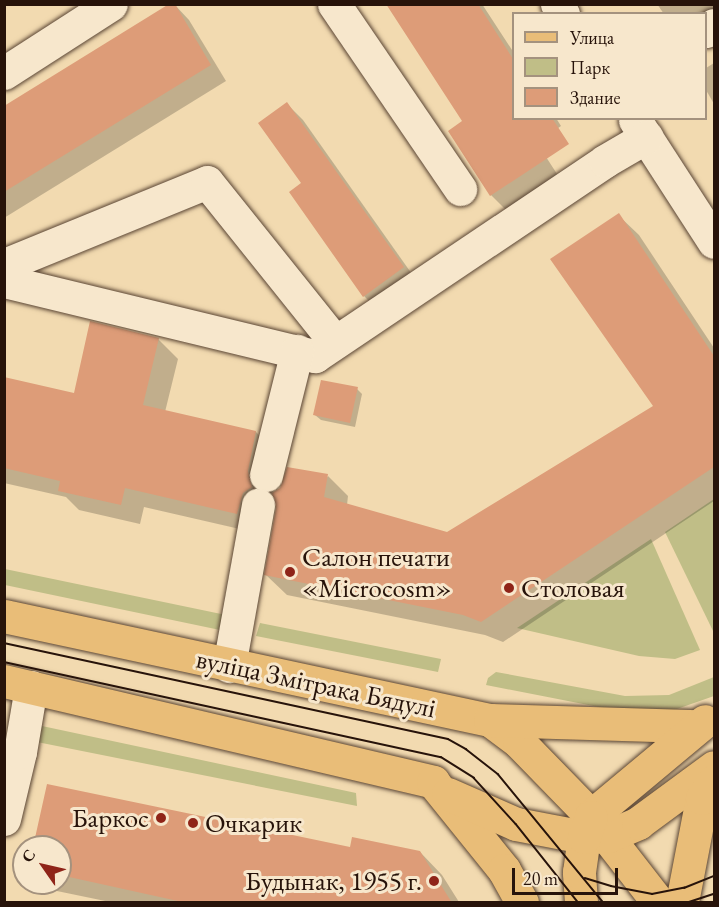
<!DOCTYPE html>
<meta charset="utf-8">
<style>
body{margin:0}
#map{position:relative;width:719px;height:907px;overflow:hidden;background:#f2dab0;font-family:"EB Garamond",serif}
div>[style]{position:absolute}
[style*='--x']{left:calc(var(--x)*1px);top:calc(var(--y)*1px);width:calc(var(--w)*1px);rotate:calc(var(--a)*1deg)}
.green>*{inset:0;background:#c0be87}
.shadow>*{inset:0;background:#0003}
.building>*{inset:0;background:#dd9c78}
.roads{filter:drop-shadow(0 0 2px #5a4534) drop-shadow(0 0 2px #5a4534)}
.minor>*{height:33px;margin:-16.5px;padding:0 16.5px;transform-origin:16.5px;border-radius:16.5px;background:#f7e7cc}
.major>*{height:33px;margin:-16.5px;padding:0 16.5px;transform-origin:16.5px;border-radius:16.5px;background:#e9bd78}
.tram>*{height:1.5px;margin:-0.75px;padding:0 0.75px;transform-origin:0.75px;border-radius:0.75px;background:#27130a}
.dots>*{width:16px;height:16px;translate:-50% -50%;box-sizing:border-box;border:3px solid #f7e7cc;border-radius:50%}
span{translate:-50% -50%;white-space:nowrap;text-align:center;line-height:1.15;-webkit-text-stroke:6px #f7e7cc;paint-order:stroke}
.poi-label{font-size:27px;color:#27130a}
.left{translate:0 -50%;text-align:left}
.right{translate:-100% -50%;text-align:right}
.street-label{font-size:27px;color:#27130a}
.frame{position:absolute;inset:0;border:6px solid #27130a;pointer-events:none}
.legend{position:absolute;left:512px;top:12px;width:195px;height:108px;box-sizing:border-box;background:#f7e7cc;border:2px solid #a4927e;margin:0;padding:8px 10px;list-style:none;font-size:18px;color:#27130a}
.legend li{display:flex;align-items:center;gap:12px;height:30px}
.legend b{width:30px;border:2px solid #a4927e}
.north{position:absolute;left:12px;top:835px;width:60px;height:60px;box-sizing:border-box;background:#f7e7cc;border:2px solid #a4927e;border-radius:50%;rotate:304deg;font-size:16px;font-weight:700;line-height:24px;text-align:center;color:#27130a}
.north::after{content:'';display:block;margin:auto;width:21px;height:27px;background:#8f2418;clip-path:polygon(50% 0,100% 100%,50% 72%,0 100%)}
.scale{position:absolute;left:512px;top:868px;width:106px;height:27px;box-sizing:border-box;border:3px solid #27130a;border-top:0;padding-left:8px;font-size:18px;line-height:21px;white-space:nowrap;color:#27130a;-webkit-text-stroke:4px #f7e7cc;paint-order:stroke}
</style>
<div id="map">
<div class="green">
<div style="clip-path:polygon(714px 499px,714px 633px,665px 532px)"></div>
<div style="clip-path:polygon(651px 539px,700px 650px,675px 659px,639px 656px,517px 628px)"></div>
<div style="clip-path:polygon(5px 569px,226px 615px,220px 630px,5px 585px)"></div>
<div style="clip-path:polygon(260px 623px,441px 659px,438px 672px,256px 636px)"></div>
<div style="clip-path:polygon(496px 672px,625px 696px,669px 695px,714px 677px,714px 696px,674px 710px,619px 711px,486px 685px,488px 678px)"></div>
<div style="clip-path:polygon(42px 726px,356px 793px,357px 806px,32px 741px)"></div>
</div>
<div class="shadow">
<div style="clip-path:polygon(174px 4px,189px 20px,226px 81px,4px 218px,4px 108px)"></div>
<div style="clip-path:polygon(388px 4px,482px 4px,514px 53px,514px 118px,556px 118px,561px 126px,537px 143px,559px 177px,507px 211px,491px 195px,464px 122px)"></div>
<div style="clip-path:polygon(657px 4px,714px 4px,714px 28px,706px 14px,664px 14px)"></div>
<div style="clip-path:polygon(714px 63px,714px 104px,706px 90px,706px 68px)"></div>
<div style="clip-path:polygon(287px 104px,303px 120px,419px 284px,380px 312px,364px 296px,303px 183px)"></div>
<div style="clip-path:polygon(618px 215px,639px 235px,714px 348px,714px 501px,503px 642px,485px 635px,287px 595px,266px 575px,328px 476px,348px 496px,347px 505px,448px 533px,655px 406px)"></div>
<div style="clip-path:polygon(158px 339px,178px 359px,165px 412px,256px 432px,275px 452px,257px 533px,144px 507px,140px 524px,79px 510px,66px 497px,4px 483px,4px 379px,75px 395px)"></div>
<div style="clip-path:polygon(357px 389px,362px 394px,355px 427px,321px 420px,315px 415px)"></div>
<div style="clip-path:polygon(48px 786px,351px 849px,420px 852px,442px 875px,459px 902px,110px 902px,52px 890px,45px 883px,60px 883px,60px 847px,35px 847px)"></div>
</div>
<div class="building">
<div style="clip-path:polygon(169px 4px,175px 4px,211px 65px,4px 192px,4px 106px)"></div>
<div style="clip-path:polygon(386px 4px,478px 4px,513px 59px,513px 118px,552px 118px,569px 144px,490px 196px,448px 131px,462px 121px)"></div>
<div style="clip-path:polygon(287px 102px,404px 267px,363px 297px,289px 192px,301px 183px,258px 123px)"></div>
<div style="clip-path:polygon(619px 213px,714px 356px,714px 467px,481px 622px,463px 615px,264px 575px,276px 508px,272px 493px,280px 488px,287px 467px,328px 474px,324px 497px,447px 532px,653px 406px,550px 259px)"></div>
<div style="clip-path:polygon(90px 321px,159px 338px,143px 405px,256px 431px,248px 471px,252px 487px,243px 493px,237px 514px,125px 488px,121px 505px,58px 491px,60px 481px,4px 468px,4px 377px,74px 393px)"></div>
<div style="clip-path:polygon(321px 380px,358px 387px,350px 423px,313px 415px)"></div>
<div style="clip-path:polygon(47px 784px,350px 847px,352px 837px,420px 851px,452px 903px,187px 903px,60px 875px,60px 847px,33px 847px)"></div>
</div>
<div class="roads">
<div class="minor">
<div style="--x:334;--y:4;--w:224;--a:55.7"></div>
<div style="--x:557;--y:4;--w:12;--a:59"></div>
<div style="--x:706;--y:31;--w:10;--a:-37"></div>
<div style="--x:4;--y:73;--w:127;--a:-32.8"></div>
<div style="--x:635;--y:120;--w:145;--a:57.1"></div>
<div style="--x:4;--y:265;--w:219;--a:-22.2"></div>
<div style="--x:207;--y:182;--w:205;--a:51.3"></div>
<div style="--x:4;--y:281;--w:320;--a:13.6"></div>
<div style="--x:315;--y:356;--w:349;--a:-33.9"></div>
<div style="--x:605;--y:161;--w:48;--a:-30.3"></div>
<div style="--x:266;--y:475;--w:128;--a:-76"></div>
<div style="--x:229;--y:666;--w:164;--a:-79.8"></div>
<div style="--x:4;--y:819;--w:69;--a:-76.6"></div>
<div style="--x:20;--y:752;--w:66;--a:-80.4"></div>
</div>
<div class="major">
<div style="--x:4;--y:616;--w:497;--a:12.1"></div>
<div style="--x:490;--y:720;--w:36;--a:37"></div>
<div style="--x:519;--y:742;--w:103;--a:45.8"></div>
<div style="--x:591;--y:816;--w:109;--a:52.1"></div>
<div style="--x:4;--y:681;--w:441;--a:13.2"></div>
<div style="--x:433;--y:782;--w:113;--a:51.1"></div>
<div style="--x:504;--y:870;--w:37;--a:61"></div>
<div style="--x:490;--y:720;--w:207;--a:1.7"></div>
<div style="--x:448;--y:794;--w:74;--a:23.8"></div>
<div style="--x:516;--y:824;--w:69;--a:10.8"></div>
<div style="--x:584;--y:837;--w:24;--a:-2"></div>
<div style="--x:608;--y:836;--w:33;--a:-23"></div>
<div style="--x:638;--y:823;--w:94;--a:-36.4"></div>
<div style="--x:591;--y:816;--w:148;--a:-39.8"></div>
<div style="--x:581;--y:902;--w:30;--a:-94"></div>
<div style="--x:579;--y:872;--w:35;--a:-82"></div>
<div style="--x:584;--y:837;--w:21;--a:-71"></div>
<div style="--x:682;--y:902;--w:106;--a:-79.1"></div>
<div style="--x:702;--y:798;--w:21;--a:-55"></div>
</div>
</div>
<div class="tram">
<div style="--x:4;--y:643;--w:454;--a:12.2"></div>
<div style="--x:448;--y:739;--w:21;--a:29"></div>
<div style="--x:466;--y:749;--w:41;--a:38"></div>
<div style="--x:498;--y:774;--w:166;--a:50.6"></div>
<div style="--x:4;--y:662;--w:447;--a:12.3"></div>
<div style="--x:441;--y:757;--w:39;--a:32"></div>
<div style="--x:474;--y:778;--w:62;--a:47.6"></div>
<div style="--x:516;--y:824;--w:100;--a:51.5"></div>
<div style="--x:585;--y:878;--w:27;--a:17"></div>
<div style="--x:611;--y:886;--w:42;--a:11"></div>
<div style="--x:652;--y:894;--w:33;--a:-11"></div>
<div style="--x:684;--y:888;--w:32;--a:-22"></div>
<div style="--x:689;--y:902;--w:26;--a:-18"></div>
</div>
<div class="dots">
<div style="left:290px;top:572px;background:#8f2418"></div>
<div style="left:509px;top:588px;background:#8f2418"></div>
<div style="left:161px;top:818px;background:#8f2418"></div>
<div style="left:193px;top:823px;background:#8f2418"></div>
<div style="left:434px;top:881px;background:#8f2418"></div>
</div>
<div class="poi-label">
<span class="left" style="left:302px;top:572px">Салон печати<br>«Microcosm»</span>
<span class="left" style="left:521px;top:588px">Столовая</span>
<span class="right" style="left:149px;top:818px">Баркос</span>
<span class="left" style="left:205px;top:823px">Очкарик</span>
<span class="right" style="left:422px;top:881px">Будынак, 1955 г.</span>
</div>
<div class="street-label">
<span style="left:316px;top:683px;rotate:12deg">вуліца Змітрака Бядулі</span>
</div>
<div class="frame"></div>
<ul class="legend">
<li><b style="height:8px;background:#e9bd78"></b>Улица</li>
<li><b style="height:16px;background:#c0be87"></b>Парк</li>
<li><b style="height:16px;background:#dd9c78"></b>Здание</li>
</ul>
<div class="north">С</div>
<div class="scale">20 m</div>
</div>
